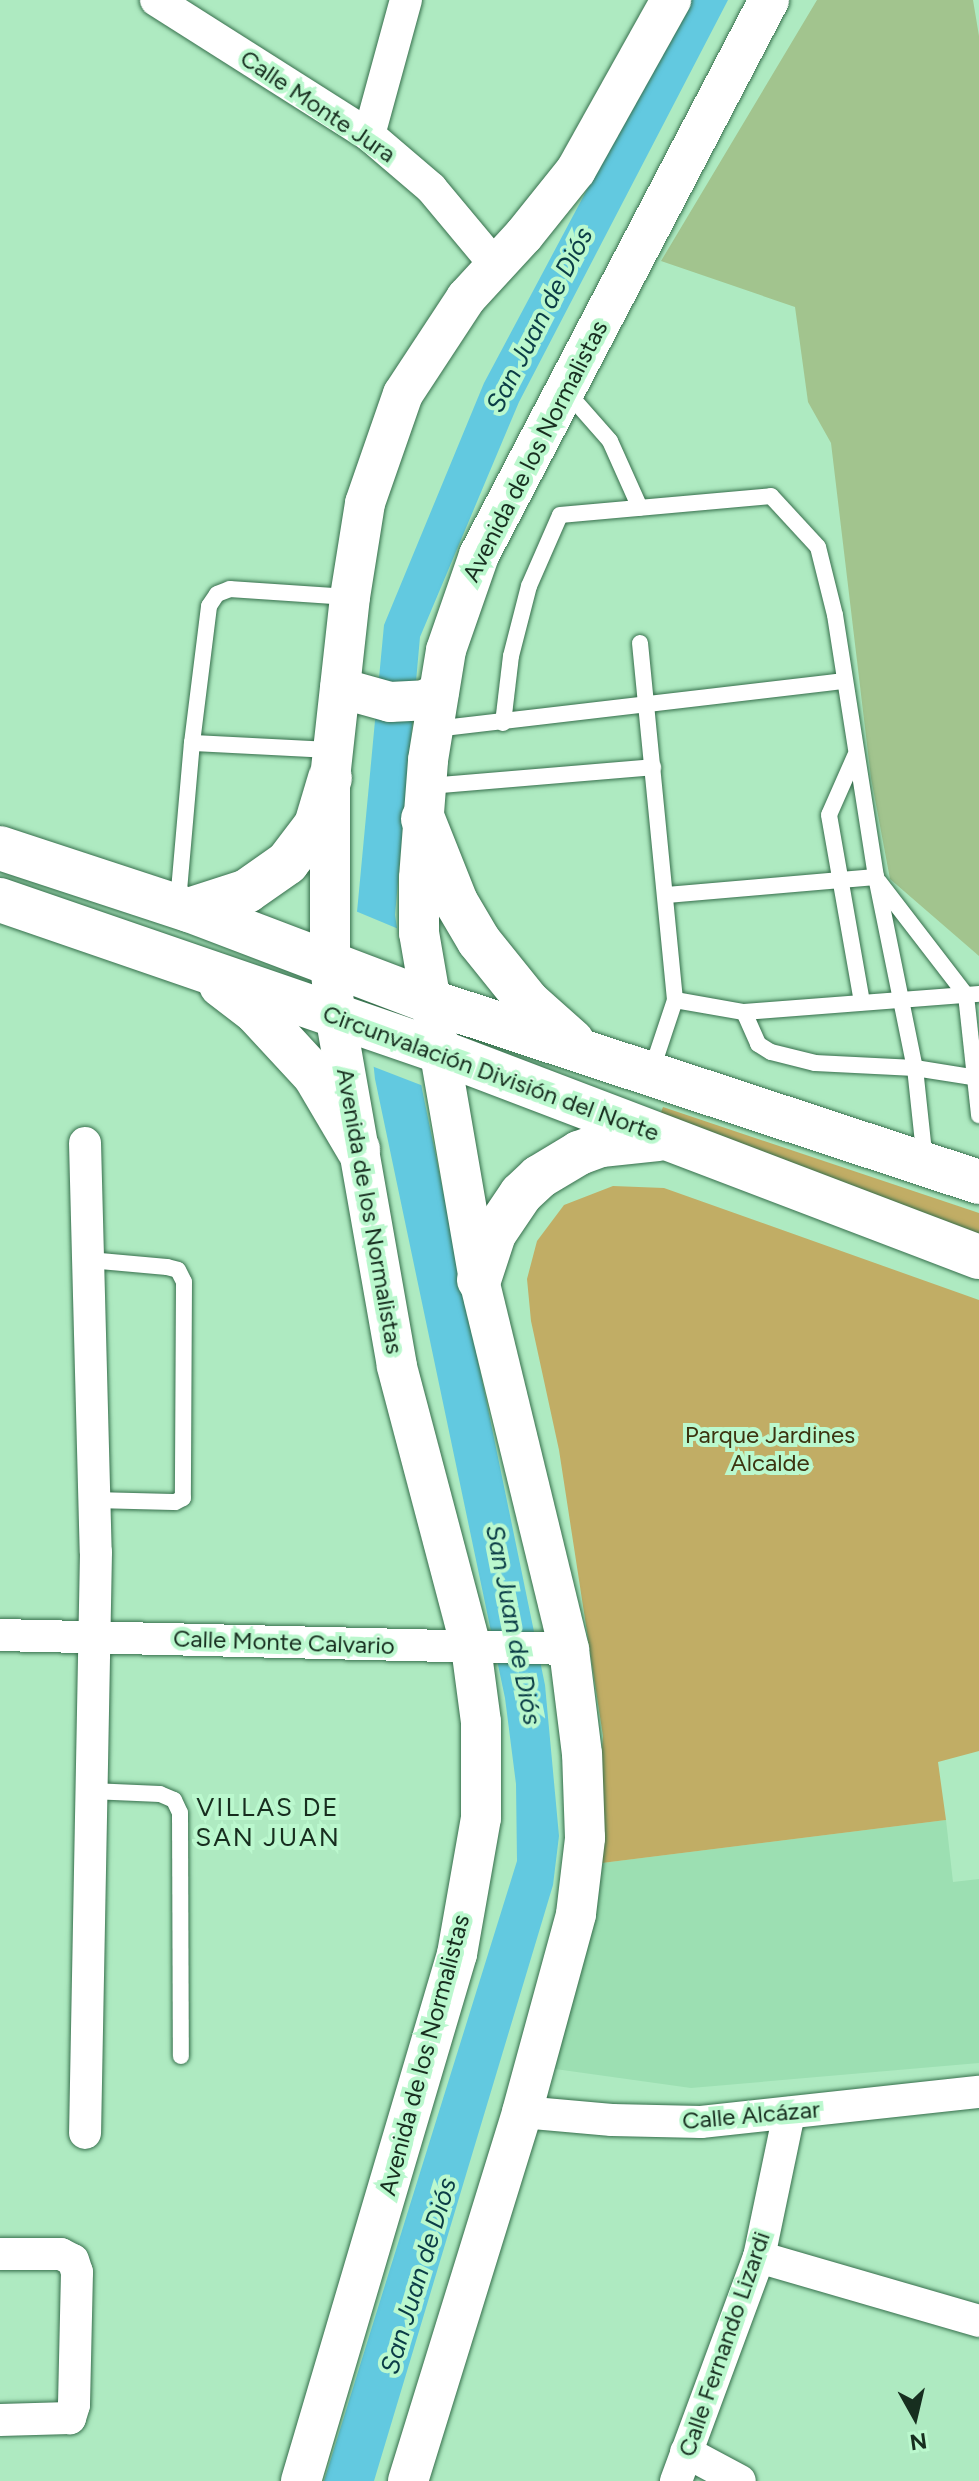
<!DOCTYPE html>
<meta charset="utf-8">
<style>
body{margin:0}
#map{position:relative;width:979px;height:2481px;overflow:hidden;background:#aeeac1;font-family:Figtree,sans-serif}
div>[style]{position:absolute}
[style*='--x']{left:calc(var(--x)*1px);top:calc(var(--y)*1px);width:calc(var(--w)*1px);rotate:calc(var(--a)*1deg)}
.built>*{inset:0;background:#9cdfb2}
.green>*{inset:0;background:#c1ad65}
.water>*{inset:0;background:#62c9e0}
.pier>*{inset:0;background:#aeeac1}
.building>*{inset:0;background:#a2c48e}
.roads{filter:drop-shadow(0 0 2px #366f4c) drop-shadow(0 0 2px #366f4c)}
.service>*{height:16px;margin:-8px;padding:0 8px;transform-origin:8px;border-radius:8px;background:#fff}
.minor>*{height:32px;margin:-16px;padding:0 16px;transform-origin:16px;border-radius:16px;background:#fff}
.tertiary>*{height:40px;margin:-20px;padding:0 20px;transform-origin:20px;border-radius:20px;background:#fff}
.primary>*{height:44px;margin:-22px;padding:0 22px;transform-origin:22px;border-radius:22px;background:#fff}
span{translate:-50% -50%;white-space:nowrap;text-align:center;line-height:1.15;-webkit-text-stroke:8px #bbf8ce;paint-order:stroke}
.street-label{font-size:24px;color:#172e1f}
.park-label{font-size:24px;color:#3c3310}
.water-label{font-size:26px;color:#0a3c46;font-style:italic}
.neighbourhood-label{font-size:26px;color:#172e1f;letter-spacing:2px}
.north{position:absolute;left:875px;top:2377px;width:80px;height:80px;-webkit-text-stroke:6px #bbf8ce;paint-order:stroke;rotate:172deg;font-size:22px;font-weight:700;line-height:32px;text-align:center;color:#172e1f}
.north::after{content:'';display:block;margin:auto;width:28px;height:36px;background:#172e1f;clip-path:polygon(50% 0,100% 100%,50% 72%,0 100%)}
</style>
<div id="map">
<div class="built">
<div style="clip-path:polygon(946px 1820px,953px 1882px,979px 1879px,979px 2063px,691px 2088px,548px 2068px,594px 1864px)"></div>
</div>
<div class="green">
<div style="clip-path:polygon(663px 1107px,979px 1213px,979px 1236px,660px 1115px)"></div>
<div style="clip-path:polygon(613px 1186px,664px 1188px,979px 1300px,979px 1751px,938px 1762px,946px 1820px,594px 1864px,603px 1736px,559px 1450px,531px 1321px,527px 1279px,537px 1241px,564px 1205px)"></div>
</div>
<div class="water">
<div style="clip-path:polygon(688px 0,728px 0,519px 402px,420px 637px,395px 915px,422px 1089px,545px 1685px,559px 1836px,553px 1885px,374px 2481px,324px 2481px,517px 1861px,516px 1784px,505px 1698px,375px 1079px,357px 912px,384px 625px,484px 383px)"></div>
</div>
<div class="pier">
<div style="clip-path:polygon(353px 910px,401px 930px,426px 1087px,369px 1065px)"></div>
</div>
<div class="building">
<div style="clip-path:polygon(817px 0,973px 0,979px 36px,979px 956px,890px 879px,871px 778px,831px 443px,808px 402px,795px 307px,661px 261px)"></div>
</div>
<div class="roads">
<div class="service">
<div style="--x:567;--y:392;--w:65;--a:48.7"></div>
<div style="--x:610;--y:441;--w:73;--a:65.9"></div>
<div style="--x:640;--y:643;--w:359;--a:84.4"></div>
<div style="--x:675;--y:1000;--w:76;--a:108.4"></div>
<div style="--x:503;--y:723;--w:67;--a:-83.2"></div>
<div style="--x:511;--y:656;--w:72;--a:-75.6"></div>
<div style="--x:529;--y:586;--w:77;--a:-66.4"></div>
<div style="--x:560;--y:515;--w:212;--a:-5.1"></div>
<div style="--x:771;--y:496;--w:69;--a:47.3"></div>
<div style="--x:818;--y:547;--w:70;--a:76"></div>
<div style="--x:835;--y:615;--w:265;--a:81.1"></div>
<div style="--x:876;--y:877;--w:195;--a:78.5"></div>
<div style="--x:915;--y:1068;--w:95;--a:83.9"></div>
<div style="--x:435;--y:729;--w:410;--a:-6.7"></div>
<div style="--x:192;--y:743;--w:140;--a:2.9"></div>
<div style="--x:855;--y:756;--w:64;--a:113.8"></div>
<div style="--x:829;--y:815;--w:190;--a:80"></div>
<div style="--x:428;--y:786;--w:226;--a:-4.8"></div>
<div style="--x:879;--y:882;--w:143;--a:52.4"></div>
<div style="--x:966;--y:995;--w:121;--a:83.8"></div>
<div style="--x:666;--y:895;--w:211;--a:-4.9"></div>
<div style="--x:178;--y:902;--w:160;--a:-85"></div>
<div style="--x:192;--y:743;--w:138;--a:-82.9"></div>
<div style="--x:209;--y:606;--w:14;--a:-56"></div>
<div style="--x:217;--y:594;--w:14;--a:-21"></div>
<div style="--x:230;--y:589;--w:118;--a:3.9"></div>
<div style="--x:675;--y:1000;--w:70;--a:9.9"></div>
<div style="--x:744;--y:1012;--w:236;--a:-4.4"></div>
<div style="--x:744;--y:1012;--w:35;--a:66"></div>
<div style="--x:758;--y:1044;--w:15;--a:32"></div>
<div style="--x:771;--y:1052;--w:45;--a:14"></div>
<div style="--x:815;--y:1063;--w:100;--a:2.9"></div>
<div style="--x:915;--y:1068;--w:58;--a:9"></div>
<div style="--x:89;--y:1260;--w:78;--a:5.1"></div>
<div style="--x:167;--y:1267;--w:11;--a:15"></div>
<div style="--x:178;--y:1270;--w:13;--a:63"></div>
<div style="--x:184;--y:1282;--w:216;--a:90.3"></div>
<div style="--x:183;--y:1498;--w:9;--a:153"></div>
<div style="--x:175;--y:1502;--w:83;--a:-178.6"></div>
<div style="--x:91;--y:1791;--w:69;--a:2.5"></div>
<div style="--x:160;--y:1794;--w:15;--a:23"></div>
<div style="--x:174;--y:1800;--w:14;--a:65"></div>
<div style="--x:180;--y:1813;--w:243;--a:89.8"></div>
</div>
<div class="minor">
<div style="--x:156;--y:0;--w:252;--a:32.4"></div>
<div style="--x:369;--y:135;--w:82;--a:40.5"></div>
<div style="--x:431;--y:188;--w:102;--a:50.2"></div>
<div style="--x:369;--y:135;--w:140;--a:-74.7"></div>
<div style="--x:85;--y:1143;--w:409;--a:88.5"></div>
<div style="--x:96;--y:1552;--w:581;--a:91.08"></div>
<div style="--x:0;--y:1635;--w:569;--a:1.41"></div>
<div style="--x:522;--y:2112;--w:90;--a:5.1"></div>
<div style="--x:612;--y:2120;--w:89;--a:1.3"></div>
<div style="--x:701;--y:2122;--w:280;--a:-6.2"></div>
<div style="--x:0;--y:2254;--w:61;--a:0"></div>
<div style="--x:61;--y:2254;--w:13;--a:27"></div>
<div style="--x:73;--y:2260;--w:13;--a:72"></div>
<div style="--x:77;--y:2272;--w:133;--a:91.3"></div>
<div style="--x:74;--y:2405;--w:14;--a:107"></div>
<div style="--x:70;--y:2418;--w:70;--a:178.4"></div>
<div style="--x:759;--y:2257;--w:229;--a:16.2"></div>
<div style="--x:686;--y:2452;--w:61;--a:28.2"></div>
<div style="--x:676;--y:2481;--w:239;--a:-69.7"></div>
<div style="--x:759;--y:2257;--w:147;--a:-78.2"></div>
</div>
<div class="tertiary">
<div style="--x:340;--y:688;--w:52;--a:15.6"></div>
<div style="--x:390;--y:702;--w:35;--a:-3"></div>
<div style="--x:425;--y:700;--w:16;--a:-30"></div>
<div style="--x:301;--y:2481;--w:550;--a:-73.51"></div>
<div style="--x:457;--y:1954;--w:138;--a:-80"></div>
<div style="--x:481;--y:1818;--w:96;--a:-90"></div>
<div style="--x:481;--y:1722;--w:76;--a:-97.6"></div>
<div style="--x:471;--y:1647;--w:291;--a:-104.8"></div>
<div style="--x:397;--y:1366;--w:357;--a:-100"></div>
<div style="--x:335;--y:1014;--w:52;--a:-95.5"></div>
<div style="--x:330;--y:962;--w:184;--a:-90"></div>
<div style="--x:330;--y:778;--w:182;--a:-83.7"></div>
<div style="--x:350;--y:597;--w:95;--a:-80.9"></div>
<div style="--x:365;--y:503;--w:115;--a:-70.8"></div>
<div style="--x:403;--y:394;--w:115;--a:-56.7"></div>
<div style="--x:466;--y:298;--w:86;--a:-47.4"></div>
<div style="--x:524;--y:235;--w:83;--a:-51.3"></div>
<div style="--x:576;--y:170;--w:195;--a:-60.8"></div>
<div style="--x:408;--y:2481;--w:386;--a:-72.8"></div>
<div style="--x:522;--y:2112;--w:205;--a:-74.7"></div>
<div style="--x:576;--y:1914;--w:77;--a:-83.2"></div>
<div style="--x:585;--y:1838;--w:84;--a:-92"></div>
<div style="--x:582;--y:1754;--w:106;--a:-97.1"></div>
<div style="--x:569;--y:1649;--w:380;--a:-103.7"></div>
<div style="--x:479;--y:1280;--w:352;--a:-99.8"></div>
<div style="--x:419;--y:933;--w:55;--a:-90"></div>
<div style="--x:419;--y:878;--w:118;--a:-85.6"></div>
<div style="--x:428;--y:760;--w:111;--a:-80.7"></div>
<div style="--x:446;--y:650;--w:101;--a:-70.8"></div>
<div style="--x:479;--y:555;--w:626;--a:-62.41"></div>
</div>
<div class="primary">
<div style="--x:423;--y:819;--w:89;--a:68.3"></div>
<div style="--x:456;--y:902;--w:45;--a:59.5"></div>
<div style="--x:479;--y:941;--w:78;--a:51.2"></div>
<div style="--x:528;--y:1002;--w:59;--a:41.6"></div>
<div style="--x:0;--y:848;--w:199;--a:18.2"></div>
<div style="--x:189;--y:910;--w:257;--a:20.8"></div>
<div style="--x:429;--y:1001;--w:579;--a:18.22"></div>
<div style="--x:0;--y:900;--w:463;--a:19"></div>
<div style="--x:438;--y:1051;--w:579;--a:20.85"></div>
<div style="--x:189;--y:910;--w:61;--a:-18.1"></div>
<div style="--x:247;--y:891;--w:49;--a:-35"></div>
<div style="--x:287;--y:863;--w:48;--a:-52.7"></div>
<div style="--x:316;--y:825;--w:49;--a:-73.4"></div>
<div style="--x:221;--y:985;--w:44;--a:37.6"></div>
<div style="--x:256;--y:1012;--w:87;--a:47.3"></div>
<div style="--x:315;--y:1076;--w:85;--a:59.5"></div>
<div style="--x:479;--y:1280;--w:48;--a:-71.9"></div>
<div style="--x:494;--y:1234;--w:48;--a:-56"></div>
<div style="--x:521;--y:1194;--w:25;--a:-43"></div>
<div style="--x:539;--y:1177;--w:47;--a:-31"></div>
<div style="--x:579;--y:1153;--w:23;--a:-20"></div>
<div style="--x:601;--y:1145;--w:57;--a:-6"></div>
</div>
</div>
<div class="street-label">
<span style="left:318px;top:106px;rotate:34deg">Calle Monte Jura</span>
<span style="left:535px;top:451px;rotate:-63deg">Avenida de los Normalistas</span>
<span style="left:491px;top:1073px;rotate:20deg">Circunvalación División del Norte</span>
<span style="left:370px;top:1211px;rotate:80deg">Avenida de los Normalistas</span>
<span style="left:284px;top:1642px;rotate:2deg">Calle Monte Calvario</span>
<span style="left:424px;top:2055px;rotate:-75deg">Avenida de los Normalistas</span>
<span style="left:751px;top:2115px;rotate:-5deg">Calle Alcázar</span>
<span style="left:724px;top:2344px;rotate:-71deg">Calle Fernando Lizardi</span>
</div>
<div class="park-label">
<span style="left:770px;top:1449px">Parque Jardines<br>Alcalde</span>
</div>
<div class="water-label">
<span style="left:540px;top:320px;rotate:-63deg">San Juan de Diós</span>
<span style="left:513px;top:1625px;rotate:79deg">San Juan de Diós</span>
<span style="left:419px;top:2276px;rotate:-73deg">San Juan de Diós</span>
</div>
<div class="neighbourhood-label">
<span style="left:268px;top:1823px">VILLAS DE<br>SAN JUAN</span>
</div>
<div class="north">N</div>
</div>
